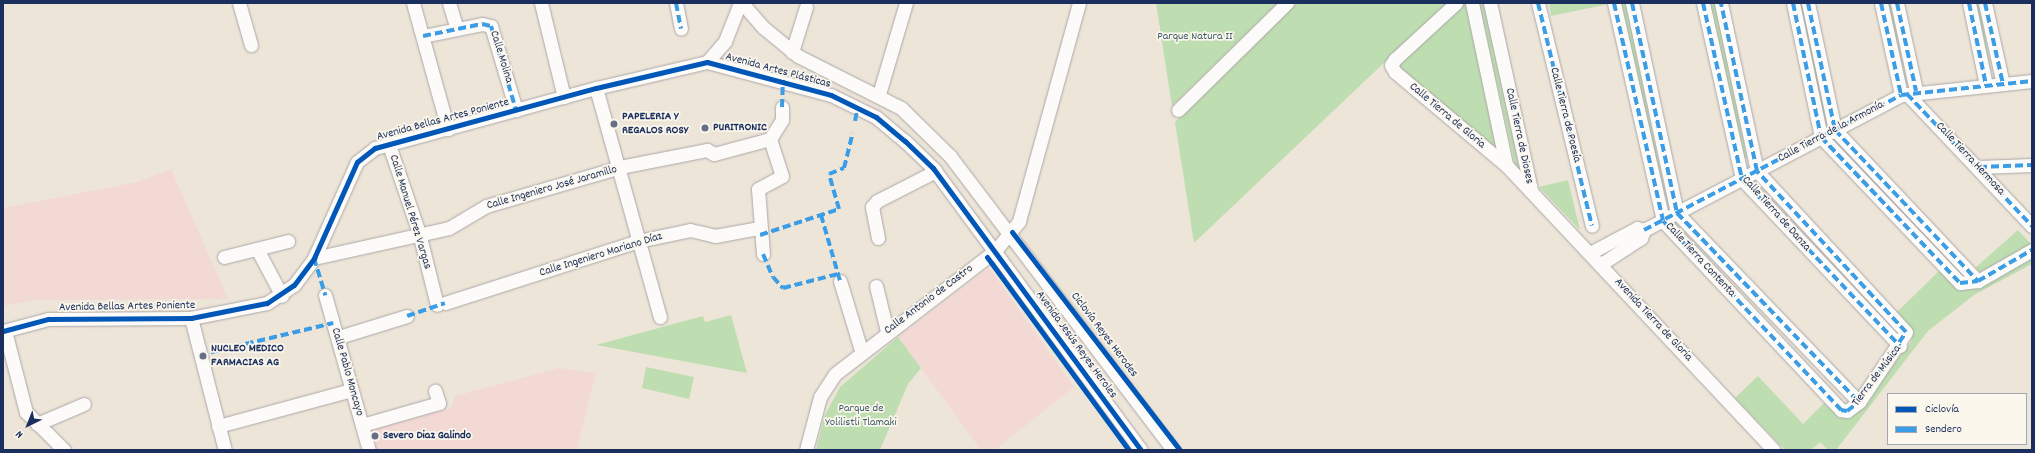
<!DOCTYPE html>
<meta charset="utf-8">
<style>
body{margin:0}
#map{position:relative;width:2035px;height:453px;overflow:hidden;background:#eee5d9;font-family:Dekko,sans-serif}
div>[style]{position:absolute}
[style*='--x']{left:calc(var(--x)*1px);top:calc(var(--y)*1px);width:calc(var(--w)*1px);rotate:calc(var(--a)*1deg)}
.built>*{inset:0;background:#f3d9d4}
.green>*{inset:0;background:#bedeb1}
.roads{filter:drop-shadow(0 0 1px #aaa7a6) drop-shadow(0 0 1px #aaa7a6)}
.minor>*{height:13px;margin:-6.5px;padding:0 6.5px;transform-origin:6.5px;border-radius:6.5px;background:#fcfbf9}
.quiet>*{height:4px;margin-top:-2px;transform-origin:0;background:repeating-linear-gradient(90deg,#3b9de6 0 8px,transparent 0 12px)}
.cycleway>*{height:5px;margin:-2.5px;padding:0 2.5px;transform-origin:2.5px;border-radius:2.5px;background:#0057b8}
.dots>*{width:11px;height:11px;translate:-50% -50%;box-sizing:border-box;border:2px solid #fbf7ec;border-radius:50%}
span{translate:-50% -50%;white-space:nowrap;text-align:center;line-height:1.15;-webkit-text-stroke:3.5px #fbf7ec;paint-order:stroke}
.park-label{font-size:12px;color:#3a5a6a}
.street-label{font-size:12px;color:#1b2f5e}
.poi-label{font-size:12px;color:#1b2f5e;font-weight:700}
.left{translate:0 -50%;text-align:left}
.frame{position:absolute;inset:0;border:4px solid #1b2f5e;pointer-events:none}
.legend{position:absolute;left:1887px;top:393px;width:140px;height:52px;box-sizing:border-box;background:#fbf7ec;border:1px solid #a1a7b3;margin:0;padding:5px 7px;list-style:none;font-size:12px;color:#1b2f5e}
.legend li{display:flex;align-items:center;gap:8px;height:20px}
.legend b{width:20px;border:1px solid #a1a7b3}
.north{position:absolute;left:8px;top:405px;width:40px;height:40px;-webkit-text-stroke:3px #fbf7ec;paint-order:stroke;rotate:223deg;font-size:11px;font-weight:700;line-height:16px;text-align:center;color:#1b2f5e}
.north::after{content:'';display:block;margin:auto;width:14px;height:18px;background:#1b2f5e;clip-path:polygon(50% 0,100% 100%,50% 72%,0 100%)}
</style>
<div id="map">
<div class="built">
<div style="clip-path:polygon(171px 169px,228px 299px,35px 300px,3px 306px,3px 208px,137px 182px)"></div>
<div style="clip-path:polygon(989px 268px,1074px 387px,995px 450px,981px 450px,898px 337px)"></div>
<div style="clip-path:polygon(559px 368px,596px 373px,577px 450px,377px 450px,372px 429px,451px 408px,455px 396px)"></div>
</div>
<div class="green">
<div style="clip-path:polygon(1156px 3px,1278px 3px,1172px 106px)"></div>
<div style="clip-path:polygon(1297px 3px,1447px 3px,1194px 243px,1175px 122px)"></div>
<div style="clip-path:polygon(1465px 3px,1497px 150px,1395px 66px)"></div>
<div style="clip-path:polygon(1479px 3px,1484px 3px,1519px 166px,1516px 170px)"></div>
<div style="clip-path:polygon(1549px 3px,1609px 3px,1609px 4px,1551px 16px)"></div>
<div style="clip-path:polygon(1620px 3px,1626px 3px,1666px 199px,1664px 199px)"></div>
<div style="clip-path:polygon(1709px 3px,1715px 3px,1747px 158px,1743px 158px)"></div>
<div style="clip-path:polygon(1799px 3px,1803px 3px,1825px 117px,1823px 115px)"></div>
<div style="clip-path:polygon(1886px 3px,1891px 3px,1905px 81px,1904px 80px)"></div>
<div style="clip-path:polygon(1975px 3px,1979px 3px,1991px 70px,1989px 68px)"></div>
<div style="clip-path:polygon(1568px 180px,1580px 230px,1539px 187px)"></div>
<div style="clip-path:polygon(2018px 230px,2032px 245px,1980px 272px,1975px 268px)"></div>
<div style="clip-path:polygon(2032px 258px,2032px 264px,1974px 295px,1928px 331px,1836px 450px,1828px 450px,1820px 442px,1811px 450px,1785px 450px,1735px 398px,1758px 376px,1803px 424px,1824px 403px,1839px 418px,1852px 417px,1911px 342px,1913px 331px,1897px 312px,1939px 271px,1959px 289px,1972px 289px)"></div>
<div style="clip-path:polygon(731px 315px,747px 373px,596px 345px,703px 316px,705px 322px)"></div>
<div style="clip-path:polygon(898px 337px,921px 368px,908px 384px,880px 450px,816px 450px,824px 417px,840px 387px)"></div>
<div style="clip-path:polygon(646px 367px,694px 377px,689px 399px,642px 388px)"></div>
</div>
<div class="roads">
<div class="minor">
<div style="--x:239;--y:3;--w:44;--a:74.1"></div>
<div style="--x:413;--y:3;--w:131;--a:74.5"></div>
<div style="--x:449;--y:3;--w:27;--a:73"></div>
<div style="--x:541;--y:3;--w:97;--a:76.3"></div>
<div style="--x:676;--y:3;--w:26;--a:79"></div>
<div style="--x:742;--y:3;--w:33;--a:49"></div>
<div style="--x:764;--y:28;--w:44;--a:39.5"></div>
<div style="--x:798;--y:56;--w:115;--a:26.8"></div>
<div style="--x:901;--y:108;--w:69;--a:44.4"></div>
<div style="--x:950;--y:156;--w:369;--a:52.8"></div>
<div style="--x:1456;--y:3;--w:83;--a:137.4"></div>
<div style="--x:1395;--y:59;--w:7;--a:124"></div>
<div style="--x:1391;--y:65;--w:8;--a:60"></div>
<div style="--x:1395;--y:72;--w:145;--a:40"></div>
<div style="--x:1506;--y:165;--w:391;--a:46.8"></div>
<div style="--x:1472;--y:3;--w:166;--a:78.1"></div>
<div style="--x:1490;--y:3;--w:191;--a:77.6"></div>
<div style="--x:1538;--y:3;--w:229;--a:76.4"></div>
<div style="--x:1614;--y:3;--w:223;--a:77.3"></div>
<div style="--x:1663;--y:221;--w:260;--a:46.7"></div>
<div style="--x:1841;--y:410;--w:6;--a:9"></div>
<div style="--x:1847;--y:411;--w:15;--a:-37"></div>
<div style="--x:1859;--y:402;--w:84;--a:-56.1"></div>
<div style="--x:1906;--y:332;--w:219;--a:-132.8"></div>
<div style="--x:1757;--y:171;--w:172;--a:-102.1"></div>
<div style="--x:1632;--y:3;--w:215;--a:77.9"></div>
<div style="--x:1677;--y:213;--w:262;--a:46.1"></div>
<div style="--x:1703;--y:3;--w:180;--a:77.5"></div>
<div style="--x:1742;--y:179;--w:230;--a:46.6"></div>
<div style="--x:1793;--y:3;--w:137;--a:78.2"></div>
<div style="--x:1821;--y:137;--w:202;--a:46.4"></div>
<div style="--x:1960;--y:283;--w:18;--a:-6"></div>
<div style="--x:1978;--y:281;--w:62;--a:-29.9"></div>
<div style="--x:1808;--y:3;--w:130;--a:78"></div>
<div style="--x:1835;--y:130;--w:208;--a:46.6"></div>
<div style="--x:1881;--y:3;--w:94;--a:77.7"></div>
<div style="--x:1897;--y:3;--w:90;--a:77.8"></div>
<div style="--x:1969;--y:3;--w:84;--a:78.3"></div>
<div style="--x:1985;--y:3;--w:83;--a:77.5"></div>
<div style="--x:423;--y:36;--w:60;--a:-11.5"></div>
<div style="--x:482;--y:24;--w:9;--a:13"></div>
<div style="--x:491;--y:26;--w:88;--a:73.4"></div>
<div style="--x:792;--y:52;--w:47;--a:-72.7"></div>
<div style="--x:707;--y:62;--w:28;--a:-49"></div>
<div style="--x:725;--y:41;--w:41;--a:-68.5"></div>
<div style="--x:596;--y:88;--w:238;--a:74.4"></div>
<div style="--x:879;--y:94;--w:95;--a:-73.5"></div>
<div style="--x:1907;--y:94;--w:182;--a:46.6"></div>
<div style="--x:1178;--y:110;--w:153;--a:-44.5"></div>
<div style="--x:770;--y:139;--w:22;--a:-58"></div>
<div style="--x:782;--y:120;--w:13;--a:-90"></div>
<div style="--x:388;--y:142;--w:96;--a:71.2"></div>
<div style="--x:419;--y:233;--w:74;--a:76"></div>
<div style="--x:1979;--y:167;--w:53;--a:-2.2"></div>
<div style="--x:878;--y:238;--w:32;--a:-101"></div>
<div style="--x:872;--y:207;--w:8;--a:-50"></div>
<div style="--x:877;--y:201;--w:66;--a:-27"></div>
<div style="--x:257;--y:249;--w:53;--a:62"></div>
<div style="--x:1590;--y:253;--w:53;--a:-28"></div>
<div style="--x:1637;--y:228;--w:7;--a:16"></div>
<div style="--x:763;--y:254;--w:65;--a:-94.4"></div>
<div style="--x:758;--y:189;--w:27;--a:-28"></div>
<div style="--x:782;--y:176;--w:39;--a:-108"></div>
<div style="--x:224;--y:257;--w:66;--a:-14"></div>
<div style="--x:314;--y:258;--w:138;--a:-12.5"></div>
<div style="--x:449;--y:228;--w:43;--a:-30.7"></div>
<div style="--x:486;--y:206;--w:140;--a:-16.2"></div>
<div style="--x:620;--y:167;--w:89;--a:-11.1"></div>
<div style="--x:707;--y:150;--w:8;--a:30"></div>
<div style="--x:714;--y:154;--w:58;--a:-15"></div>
<div style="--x:1601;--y:264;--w:48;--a:-33"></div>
<div style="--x:1641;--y:238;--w:9;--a:-69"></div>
<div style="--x:1644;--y:230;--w:290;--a:-27.7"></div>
<div style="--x:1901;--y:95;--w:132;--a:-6.1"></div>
<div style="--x:840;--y:281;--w:72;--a:73.1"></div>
<div style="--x:876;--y:286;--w:46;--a:76.3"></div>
<div style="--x:325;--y:295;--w:161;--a:74.2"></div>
<div style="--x:445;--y:303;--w:203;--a:-17.8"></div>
<div style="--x:638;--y:241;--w:53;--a:-11.9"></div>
<div style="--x:690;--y:230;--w:26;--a:13"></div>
<div style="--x:715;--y:236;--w:45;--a:-10.3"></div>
<div style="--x:191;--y:318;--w:136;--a:75.6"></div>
<div style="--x:3;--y:331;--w:47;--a:-14.9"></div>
<div style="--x:48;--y:319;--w:143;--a:-0.4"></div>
<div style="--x:191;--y:318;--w:77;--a:-11.2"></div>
<div style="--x:267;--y:303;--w:32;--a:-34"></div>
<div style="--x:294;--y:285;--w:34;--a:-53"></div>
<div style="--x:314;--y:258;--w:105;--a:-65.9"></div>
<div style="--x:357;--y:162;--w:23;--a:-38"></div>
<div style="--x:375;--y:148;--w:229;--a:-15.2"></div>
<div style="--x:596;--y:88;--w:114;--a:-13.2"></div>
<div style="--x:707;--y:62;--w:128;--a:14.9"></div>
<div style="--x:831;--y:95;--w:50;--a:26.1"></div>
<div style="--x:876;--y:117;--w:38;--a:40"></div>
<div style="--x:905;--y:141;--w:39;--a:44"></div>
<div style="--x:933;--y:168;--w:350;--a:53.6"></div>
<div style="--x:5;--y:331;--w:84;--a:75.5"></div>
<div style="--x:26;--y:412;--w:54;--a:45"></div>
<div style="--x:339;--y:337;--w:71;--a:-17.2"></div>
<div style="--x:37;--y:424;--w:51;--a:-23.1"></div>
<div style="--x:362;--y:425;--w:80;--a:-15.9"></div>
<div style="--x:439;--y:403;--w:13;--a:-108"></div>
<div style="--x:218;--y:426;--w:138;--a:-15.1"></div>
<div style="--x:806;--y:450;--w:55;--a:-75.2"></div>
<div style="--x:820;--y:397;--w:27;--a:-57"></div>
<div style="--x:835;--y:374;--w:202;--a:-37.6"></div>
<div style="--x:995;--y:251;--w:38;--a:-51"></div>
<div style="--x:1019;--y:221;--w:226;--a:-74.6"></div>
</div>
</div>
<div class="quiet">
<div style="--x:676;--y:3;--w:26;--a:79"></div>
<div style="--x:1538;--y:3;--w:229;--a:76.4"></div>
<div style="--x:1614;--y:3;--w:223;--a:77.3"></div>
<div style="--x:1663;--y:221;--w:260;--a:46.7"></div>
<div style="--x:1841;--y:410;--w:6;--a:9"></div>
<div style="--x:1847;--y:411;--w:15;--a:-37"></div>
<div style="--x:1859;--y:402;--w:84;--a:-56.1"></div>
<div style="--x:1906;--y:332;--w:219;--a:-132.8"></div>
<div style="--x:1757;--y:171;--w:172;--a:-102.1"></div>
<div style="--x:1632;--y:3;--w:215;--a:77.9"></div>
<div style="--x:1677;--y:213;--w:262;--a:46.1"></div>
<div style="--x:1703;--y:3;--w:180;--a:77.5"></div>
<div style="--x:1742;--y:179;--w:230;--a:46.6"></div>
<div style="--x:1793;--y:3;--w:137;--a:78.2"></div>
<div style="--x:1821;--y:137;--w:202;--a:46.4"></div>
<div style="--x:1960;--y:283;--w:18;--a:-6"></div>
<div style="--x:1978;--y:281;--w:62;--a:-29.9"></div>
<div style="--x:1808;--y:3;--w:130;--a:78"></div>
<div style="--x:1835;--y:130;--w:208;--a:46.6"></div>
<div style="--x:1881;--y:3;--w:94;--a:77.7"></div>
<div style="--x:1897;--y:3;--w:90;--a:77.8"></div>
<div style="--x:1969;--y:3;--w:84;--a:78.3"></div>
<div style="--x:1985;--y:3;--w:83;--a:77.5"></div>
<div style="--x:423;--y:36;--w:60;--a:-11.5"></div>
<div style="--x:482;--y:24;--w:9;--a:13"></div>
<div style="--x:491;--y:26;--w:88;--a:73.4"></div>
<div style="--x:1907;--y:94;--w:182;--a:46.6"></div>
<div style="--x:782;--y:107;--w:27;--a:-88"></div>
<div style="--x:855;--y:121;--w:14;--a:-78"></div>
<div style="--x:1979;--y:167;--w:53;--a:-2.2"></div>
<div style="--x:821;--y:215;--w:69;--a:73.9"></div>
<div style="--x:1644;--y:230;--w:290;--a:-27.7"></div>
<div style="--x:1901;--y:95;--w:132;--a:-6.1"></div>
<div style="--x:760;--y:235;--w:83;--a:-18.2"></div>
<div style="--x:839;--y:209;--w:36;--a:-106"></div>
<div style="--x:829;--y:174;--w:16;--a:-22"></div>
<div style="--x:844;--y:168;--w:36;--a:-76"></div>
<div style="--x:763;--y:254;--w:25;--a:67"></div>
<div style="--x:773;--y:277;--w:15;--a:48"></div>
<div style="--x:783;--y:288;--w:57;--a:-14.3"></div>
<div style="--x:314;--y:258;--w:39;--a:73"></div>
<div style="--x:407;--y:316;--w:40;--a:-18.9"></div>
<div style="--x:199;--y:355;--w:138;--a:-13.4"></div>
</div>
<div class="cycleway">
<div style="--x:1012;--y:232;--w:275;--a:52.4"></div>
<div style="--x:987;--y:257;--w:240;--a:53.7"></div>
<div style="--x:3;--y:331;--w:47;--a:-14.9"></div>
<div style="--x:48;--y:319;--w:143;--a:-0.4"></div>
<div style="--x:191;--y:318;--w:77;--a:-11.2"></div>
<div style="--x:267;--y:303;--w:32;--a:-34"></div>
<div style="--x:294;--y:285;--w:34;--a:-53"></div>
<div style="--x:314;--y:258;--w:105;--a:-65.9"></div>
<div style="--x:357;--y:162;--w:23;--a:-38"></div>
<div style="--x:375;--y:148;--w:229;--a:-15.2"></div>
<div style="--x:596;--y:88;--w:114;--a:-13.2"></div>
<div style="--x:707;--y:62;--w:128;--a:14.9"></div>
<div style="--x:831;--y:95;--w:50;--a:26.1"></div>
<div style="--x:876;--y:117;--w:38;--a:40"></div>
<div style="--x:905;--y:141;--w:39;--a:44"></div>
<div style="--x:933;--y:168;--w:350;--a:53.6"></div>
</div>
<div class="dots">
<div style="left:614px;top:124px;background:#656f89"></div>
<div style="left:705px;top:128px;background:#656f89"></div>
<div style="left:203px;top:356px;background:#656f89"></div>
<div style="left:375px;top:436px;background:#656f89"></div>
</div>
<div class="park-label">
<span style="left:1195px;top:37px">Parque Natura II</span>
<span style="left:861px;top:416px">Parque de<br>Yolilistli Tlamaki</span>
</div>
<div class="street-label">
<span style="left:501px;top:57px;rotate:73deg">Calle Molina</span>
<span style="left:778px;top:71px;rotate:15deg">Avenida Artes Plásticas</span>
<span style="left:1565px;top:115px;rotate:76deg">Calle Tierra de Poesía</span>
<span style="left:1447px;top:116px;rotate:40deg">Calle Tierra de Gloria</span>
<span style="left:443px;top:120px;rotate:-15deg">Avenida Bellas Artes Poniente</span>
<span style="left:1831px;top:132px;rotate:-28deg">Calle Tierra de la Armonía</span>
<span style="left:1519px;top:136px;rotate:78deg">Calle Tierra de Dioses</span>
<span style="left:1970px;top:159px;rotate:47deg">Calle Tierra Hermosa</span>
<span style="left:552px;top:188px;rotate:-16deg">Calle Ingeniero José Jaramillo</span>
<span style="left:410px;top:212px;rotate:73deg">Calle Manuel Pérez Vargas</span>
<span style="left:1776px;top:214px;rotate:48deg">Calle Tierra de Danza</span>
<span style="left:601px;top:255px;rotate:-17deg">Calle Ingeniero Mariano Díaz</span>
<span style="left:1700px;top:260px;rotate:47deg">Calle Tierra Contenta</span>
<span style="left:929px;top:300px;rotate:-37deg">Calle Antonio de Castro</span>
<span style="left:127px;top:307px;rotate:-1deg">Avenida Bellas Artes Poniente</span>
<span style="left:1653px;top:320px;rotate:47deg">Avenida Tierra de Gloria</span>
<span style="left:1104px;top:335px;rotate:53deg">Ciclovía Reyes Herodes</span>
<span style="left:1076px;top:345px;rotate:54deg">Avenida Jesús Reyes Heroles</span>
<span style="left:347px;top:372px;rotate:74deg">Calle Pablo Moncayo</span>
<span style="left:1877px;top:376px;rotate:-53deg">Tierra de Música</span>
</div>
<div class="poi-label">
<span class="left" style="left:622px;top:124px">PAPELERIA Y<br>REGALOS ROSY</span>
<span class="left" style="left:713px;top:128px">PURITRONIC</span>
<span class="left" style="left:211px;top:356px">NUCLEO MEDICO<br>FARMACIAS AG</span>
<span class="left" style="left:383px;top:436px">Severo Diaz Galindo</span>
</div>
<div class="frame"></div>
<ul class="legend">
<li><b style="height:5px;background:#0057b8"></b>Ciclovía</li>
<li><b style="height:5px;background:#3b9de6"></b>Sendero</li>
</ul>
<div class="north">N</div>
</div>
